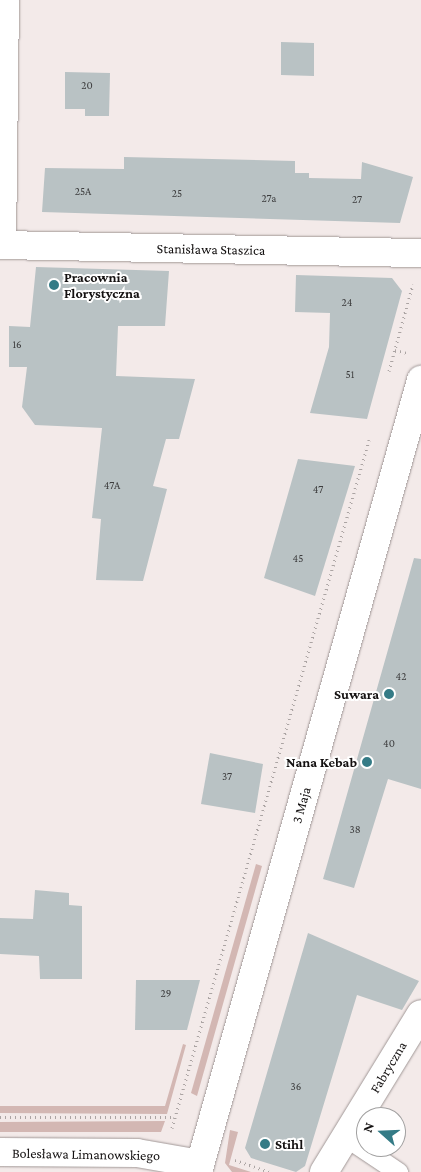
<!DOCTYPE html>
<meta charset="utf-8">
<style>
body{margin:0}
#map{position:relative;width:421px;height:1172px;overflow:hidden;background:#f3eae9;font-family:"Crimson Pro",serif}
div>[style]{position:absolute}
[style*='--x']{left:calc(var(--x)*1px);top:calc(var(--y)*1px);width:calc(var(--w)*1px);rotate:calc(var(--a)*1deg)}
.green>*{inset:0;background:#d3b7b3}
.building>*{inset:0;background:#b9c2c4}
.path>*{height:3px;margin-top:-1.5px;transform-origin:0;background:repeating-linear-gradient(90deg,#aba4a3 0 1px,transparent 0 5px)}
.roads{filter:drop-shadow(0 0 1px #a19897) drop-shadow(0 0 1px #a19897)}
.lane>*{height:19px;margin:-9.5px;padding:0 9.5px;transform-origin:9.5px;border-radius:9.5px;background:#fff}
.street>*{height:28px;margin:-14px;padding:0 14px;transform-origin:14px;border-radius:14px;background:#fff}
.secondary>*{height:28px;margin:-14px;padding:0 14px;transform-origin:14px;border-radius:14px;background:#fff}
.dots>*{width:14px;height:14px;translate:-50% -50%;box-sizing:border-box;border:2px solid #fff;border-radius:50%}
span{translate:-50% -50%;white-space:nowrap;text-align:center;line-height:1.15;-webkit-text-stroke:4px #fff;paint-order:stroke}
.number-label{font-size:11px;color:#3d3d3e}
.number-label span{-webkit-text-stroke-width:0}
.street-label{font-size:14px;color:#141111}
.poi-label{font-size:14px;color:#141111;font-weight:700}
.left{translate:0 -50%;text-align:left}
.right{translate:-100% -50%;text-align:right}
.north{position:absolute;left:356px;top:1107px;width:50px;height:50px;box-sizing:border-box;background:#fff;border:1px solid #a1a0a0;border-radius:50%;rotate:290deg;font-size:14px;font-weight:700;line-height:20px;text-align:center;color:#141111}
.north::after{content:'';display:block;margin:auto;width:18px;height:22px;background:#347b86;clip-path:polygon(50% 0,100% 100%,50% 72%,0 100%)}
</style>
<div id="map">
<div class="green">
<div style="clip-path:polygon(256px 864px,262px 866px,197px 1096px,191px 1093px)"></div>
<div style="clip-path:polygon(183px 1044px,186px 1045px,167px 1114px,0 1113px,0 1106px,165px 1106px)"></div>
<div style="clip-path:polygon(165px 1121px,161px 1132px,0 1132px,0 1122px)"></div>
<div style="clip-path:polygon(230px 1130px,238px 1132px,229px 1165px,251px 1172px,232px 1172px,225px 1163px)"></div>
</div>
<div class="building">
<div style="clip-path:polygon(281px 42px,314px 43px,314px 76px,281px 75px)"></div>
<div style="clip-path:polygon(65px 72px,110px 73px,109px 116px,85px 116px,85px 109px,65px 109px)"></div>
<div style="clip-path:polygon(124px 157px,295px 161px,295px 173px,309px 173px,309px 178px,361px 179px,362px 162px,413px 177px,400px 223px,42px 212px,45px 168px,124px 169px)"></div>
<div style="clip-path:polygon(36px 267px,169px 271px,165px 326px,118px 326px,116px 376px,195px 379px,179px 439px,166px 439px,153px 486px,167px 489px,143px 581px,96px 580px,101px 519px,92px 518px,102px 428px,35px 425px,22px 407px,27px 367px,9px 367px,9px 326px,30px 327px)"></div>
<div style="clip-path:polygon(296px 275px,392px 278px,402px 291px,367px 419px,310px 413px,329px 347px,330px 313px,295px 312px)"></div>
<div style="clip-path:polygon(298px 459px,355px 466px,315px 596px,264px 578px)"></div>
<div style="clip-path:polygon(414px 558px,421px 559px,421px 789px,388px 779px,354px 888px,323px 879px)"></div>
<div style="clip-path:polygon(210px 753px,263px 764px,255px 813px,201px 804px)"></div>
<div style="clip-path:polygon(35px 890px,69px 893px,69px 905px,82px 906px,82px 979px,40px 979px,39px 956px,0 954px,0 918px,33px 919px)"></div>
<div style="clip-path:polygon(308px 933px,419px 981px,402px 1010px,357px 995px,305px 1166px,296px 1172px,251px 1158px,245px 1148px)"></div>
<div style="clip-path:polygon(136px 980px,200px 980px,187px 1030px,135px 1030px)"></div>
</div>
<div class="path">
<div style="--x:395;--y:350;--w:12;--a:14"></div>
<div style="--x:389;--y:371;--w:90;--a:-74.6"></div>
<div style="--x:0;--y:1117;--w:174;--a:0"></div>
<div style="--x:172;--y:1128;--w:716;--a:-74.02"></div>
<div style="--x:235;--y:1160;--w:36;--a:19"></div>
</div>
<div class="roads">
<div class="lane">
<div style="--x:346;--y:1137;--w:63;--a:33.9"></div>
</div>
<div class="street">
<div style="--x:0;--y:245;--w:421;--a:1.1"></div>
<div style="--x:2;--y:245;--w:245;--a:-89.3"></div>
<div style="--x:0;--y:1152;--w:137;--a:0.4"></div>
<div style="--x:137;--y:1153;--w:64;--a:9.9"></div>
<div style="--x:324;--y:1172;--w:185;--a:-58.5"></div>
</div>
<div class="secondary">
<div style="--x:198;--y:1172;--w:823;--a:-74.27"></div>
</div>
</div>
<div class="dots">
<div style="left:54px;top:285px;background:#347b86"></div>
<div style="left:389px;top:694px;background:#347b86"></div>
<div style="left:367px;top:762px;background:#347b86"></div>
<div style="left:265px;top:1144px;background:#347b86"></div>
</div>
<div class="number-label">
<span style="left:87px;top:85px">20</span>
<span style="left:83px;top:191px">25A</span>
<span style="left:177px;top:193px">25</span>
<span style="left:269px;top:198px">27a</span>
<span style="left:357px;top:199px">27</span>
<span style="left:347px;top:302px">24</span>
<span style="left:17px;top:344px">16</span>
<span style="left:350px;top:374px">51</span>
<span style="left:112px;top:485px">47A</span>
<span style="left:318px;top:489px">47</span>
<span style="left:298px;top:558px">45</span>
<span style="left:401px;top:676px">42</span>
<span style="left:389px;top:743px">40</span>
<span style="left:227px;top:776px">37</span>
<span style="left:355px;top:829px">38</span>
<span style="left:166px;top:993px">29</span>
<span style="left:296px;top:1086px">36</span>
</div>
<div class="street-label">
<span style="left:211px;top:249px;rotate:1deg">Stanisława Staszica</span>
<span style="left:301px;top:805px;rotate:-74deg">3 Maja</span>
<span style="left:388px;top:1067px;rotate:-59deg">Fabryczna</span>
<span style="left:86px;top:1154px;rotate:1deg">Bolesława Limanowskiego</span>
</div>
<div class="poi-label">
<span class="left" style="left:64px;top:285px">Pracownia<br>Florystyczna</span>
<span class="right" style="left:379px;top:694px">Suwara</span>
<span class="right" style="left:357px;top:762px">Nana Kebab</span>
<span class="left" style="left:275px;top:1144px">Stihl</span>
</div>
<div class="north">N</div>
</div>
